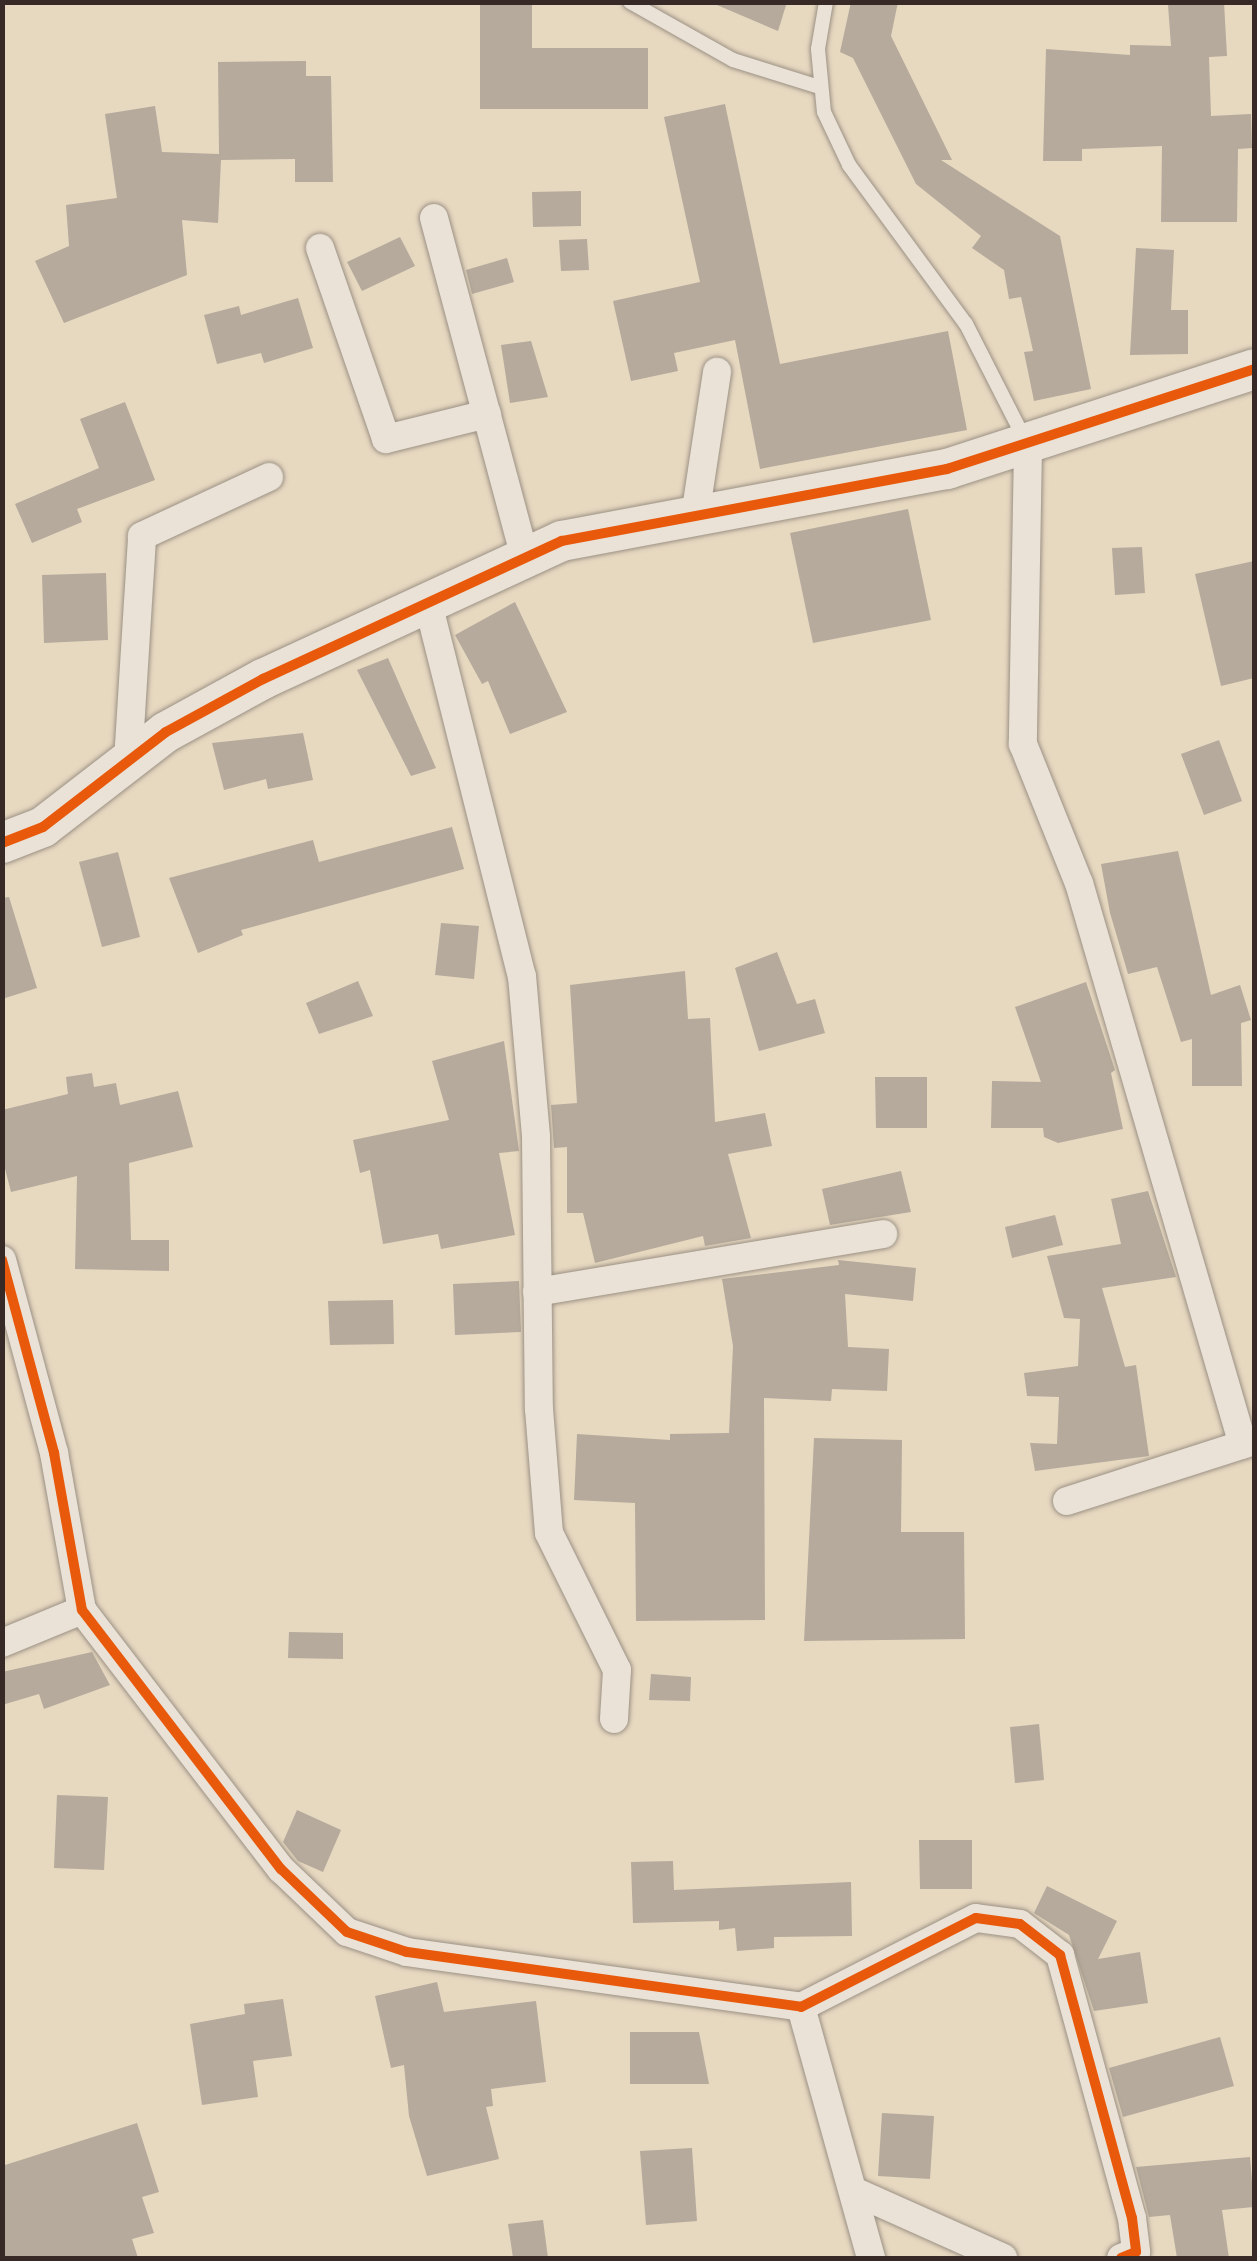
<!DOCTYPE html>
<style>
body{margin:0}
#map{position:relative;width:1257px;height:2261px;overflow:hidden;background:#e7d8c0;font-family:"Gentium Book Plus",serif}
div>[style]{position:absolute}
[style*='--x']{left:calc(var(--x)*1px);top:calc(var(--y)*1px);width:calc(var(--w)*1px);rotate:calc(var(--a)*1deg)}
.building>*{inset:0;background:#b5aa9b}
.roads{filter:drop-shadow(0 0 2px #9b9184) drop-shadow(0 0 2px #9b9184)}
.lane>*{height:14px;margin:-7px;padding:0 7px;transform-origin:7px;border-radius:7px;background:#eae2d7}
.street>*{height:28px;margin:-14px;padding:0 14px;transform-origin:14px;border-radius:14px;background:#eae2d7}
.secondary>*{height:40px;margin:-20px;padding:0 20px;transform-origin:20px;border-radius:20px;background:#eae2d7}
.cycleway>*{height:10px;margin:-5px;padding:0 5px;transform-origin:5px;border-radius:5px;background:#e8590c}
span{translate:-50% -50%;white-space:nowrap;text-align:center;line-height:1.15;-webkit-text-stroke:10px #f9e8cc;paint-order:stroke}
.frame{position:absolute;inset:0;border:5px solid #372a26;pointer-events:none}
</style>
<div id="map">
<div class="building">
<div style="clip-path:polygon(480px 2px,532px 2px,532px 48px,648px 48px,648px 109px,480px 109px)"></div>
<div style="clip-path:polygon(710px 2px,787px 2px,778px 31px)"></div>
<div style="clip-path:polygon(851px 2px,898px 2px,891px 36px,952px 160px,941px 160px,1060px 236px,1091px 389px,1034px 401px,1024px 352px,1033px 351px,1021px 297px,1009px 299px,1004px 270px,972px 248px,981px 236px,916px 184px,853px 58px,840px 52px)"></div>
<div style="clip-path:polygon(1224px 2px,1227px 56px,1209px 57px,1211px 116px,1251px 114px,1252px 148px,1238px 149px,1237px 222px,1161px 222px,1162px 146px,1082px 149px,1082px 161px,1043px 161px,1046px 49px,1130px 55px,1130px 45px,1171px 46px,1168px 5px)"></div>
<div style="clip-path:polygon(306px 61px,306px 76px,331px 76px,333px 182px,295px 182px,295px 159px,221px 160px,218px 223px,182px 220px,187px 275px,64px 323px,35px 261px,69px 246px,66px 205px,117px 198px,105px 114px,155px 106px,162px 152px,219px 154px,218px 62px)"></div>
<div style="clip-path:polygon(725px 104px,780px 364px,948px 331px,967px 430px,760px 469px,735px 340px,674px 353px,678px 371px,631px 381px,613px 301px,700px 282px,664px 117px)"></div>
<div style="clip-path:polygon(581px 191px,581px 226px,533px 227px,532px 192px)"></div>
<div style="clip-path:polygon(400px 237px,415px 266px,362px 291px,347px 262px)"></div>
<div style="clip-path:polygon(587px 239px,589px 270px,561px 271px,559px 240px)"></div>
<div style="clip-path:polygon(1136px 248px,1174px 250px,1171px 310px,1188px 310px,1188px 354px,1130px 355px)"></div>
<div style="clip-path:polygon(507px 258px,514px 282px,472px 294px,466px 270px)"></div>
<div style="clip-path:polygon(298px 298px,313px 348px,264px 363px,261px 353px,217px 364px,204px 315px,239px 306px,241px 315px)"></div>
<div style="clip-path:polygon(531px 341px,548px 397px,510px 403px,501px 345px)"></div>
<div style="clip-path:polygon(125px 402px,155px 480px,77px 509px,82px 522px,32px 543px,15px 504px,99px 468px,80px 419px)"></div>
<div style="clip-path:polygon(908px 509px,931px 620px,813px 643px,790px 533px)"></div>
<div style="clip-path:polygon(1142px 547px,1145px 593px,1115px 595px,1112px 548px)"></div>
<div style="clip-path:polygon(1254px 561px,1254px 678px,1221px 686px,1195px 574px)"></div>
<div style="clip-path:polygon(106px 573px,108px 640px,44px 643px,42px 575px)"></div>
<div style="clip-path:polygon(515px 602px,567px 712px,510px 734px,488px 681px,482px 684px,455px 635px)"></div>
<div style="clip-path:polygon(388px 658px,436px 768px,411px 776px,357px 670px)"></div>
<div style="clip-path:polygon(303px 733px,313px 780px,268px 789px,266px 779px,224px 790px,212px 743px)"></div>
<div style="clip-path:polygon(1219px 740px,1242px 801px,1204px 815px,1181px 754px)"></div>
<div style="clip-path:polygon(452px 827px,464px 869px,241px 930px,243px 935px,198px 953px,169px 878px,313px 840px,319px 862px)"></div>
<div style="clip-path:polygon(1178px 851px,1211px 995px,1240px 985px,1251px 1020px,1241px 1023px,1242px 1086px,1192px 1086px,1192px 1039px,1181px 1042px,1157px 967px,1128px 974px,1110px 913px,1101px 864px)"></div>
<div style="clip-path:polygon(118px 852px,140px 937px,102px 947px,79px 862px)"></div>
<div style="clip-path:polygon(9px 897px,37px 988px,2px 999px,2px 898px)"></div>
<div style="clip-path:polygon(441px 923px,479px 926px,474px 979px,435px 975px)"></div>
<div style="clip-path:polygon(777px 952px,797px 1004px,815px 999px,825px 1033px,759px 1051px,735px 968px)"></div>
<div style="clip-path:polygon(685px 971px,688px 1019px,710px 1018px,715px 1122px,765px 1113px,772px 1146px,728px 1154px,751px 1238px,705px 1246px,703px 1236px,595px 1263px,583px 1213px,567px 1213px,567px 1147px,554px 1148px,551px 1105px,577px 1103px,570px 985px)"></div>
<div style="clip-path:polygon(358px 981px,373px 1016px,319px 1034px,306px 1003px)"></div>
<div style="clip-path:polygon(1086px 982px,1115px 1070px,1111px 1073px,1123px 1129px,1058px 1143px,1044px 1137px,1043px 1128px,991px 1128px,992px 1081px,1041px 1082px,1015px 1007px)"></div>
<div style="clip-path:polygon(504px 1041px,519px 1151px,499px 1153px,515px 1235px,441px 1249px,438px 1234px,383px 1244px,370px 1170px,360px 1173px,353px 1140px,449px 1120px,432px 1061px)"></div>
<div style="clip-path:polygon(92px 1073px,94px 1087px,116px 1083px,120px 1105px,178px 1091px,193px 1147px,129px 1163px,131px 1240px,169px 1240px,169px 1271px,75px 1269px,77px 1176px,11px 1192px,2px 1157px,2px 1110px,68px 1094px,66px 1077px)"></div>
<div style="clip-path:polygon(875px 1077px,927px 1077px,927px 1128px,876px 1128px)"></div>
<div style="clip-path:polygon(901px 1171px,911px 1212px,830px 1225px,822px 1189px)"></div>
<div style="clip-path:polygon(1148px 1191px,1176px 1277px,1102px 1288px,1125px 1367px,1136px 1365px,1149px 1456px,1035px 1471px,1030px 1443px,1057px 1444px,1059px 1397px,1027px 1396px,1024px 1373px,1078px 1366px,1080px 1319px,1064px 1318px,1047px 1256px,1121px 1244px,1111px 1199px)"></div>
<div style="clip-path:polygon(1055px 1215px,1063px 1245px,1012px 1258px,1005px 1227px)"></div>
<div style="clip-path:polygon(838px 1260px,916px 1268px,913px 1301px,845px 1294px,848px 1347px,889px 1349px,887px 1391px,832px 1389px,831px 1401px,764px 1398px,765px 1620px,636px 1621px,635px 1503px,574px 1500px,577px 1434px,670px 1440px,670px 1434px,729px 1433px,733px 1346px,722px 1279px,839px 1265px)"></div>
<div style="clip-path:polygon(519px 1281px,521px 1332px,455px 1335px,453px 1284px)"></div>
<div style="clip-path:polygon(393px 1300px,394px 1344px,330px 1345px,328px 1301px)"></div>
<div style="clip-path:polygon(814px 1438px,902px 1440px,901px 1532px,964px 1532px,965px 1639px,804px 1641px)"></div>
<div style="clip-path:polygon(289px 1632px,343px 1633px,343px 1659px,288px 1658px)"></div>
<div style="clip-path:polygon(92px 1652px,110px 1685px,44px 1709px,39px 1694px,2px 1705px,2px 1672px)"></div>
<div style="clip-path:polygon(651px 1674px,691px 1677px,690px 1701px,649px 1700px)"></div>
<div style="clip-path:polygon(1039px 1724px,1044px 1780px,1015px 1783px,1010px 1727px)"></div>
<div style="clip-path:polygon(57px 1795px,108px 1797px,104px 1870px,54px 1868px)"></div>
<div style="clip-path:polygon(297px 1810px,341px 1830px,323px 1872px,298px 1861px,283px 1842px)"></div>
<div style="clip-path:polygon(919px 1840px,972px 1840px,972px 1889px,920px 1889px)"></div>
<div style="clip-path:polygon(673px 1861px,674px 1890px,851px 1882px,852px 1936px,774px 1937px,774px 1948px,737px 1951px,735px 1928px,719px 1930px,719px 1921px,633px 1923px,631px 1862px)"></div>
<div style="clip-path:polygon(1047px 1886px,1117px 1921px,1098px 1959px,1140px 1952px,1148px 2003px,1094px 2011px,1069px 1935px,1034px 1913px)"></div>
<div style="clip-path:polygon(437px 1982px,444px 2012px,536px 2001px,546px 2082px,491px 2089px,493px 2106px,486px 2107px,499px 2159px,427px 2176px,409px 2116px,404px 2065px,391px 2068px,375px 1996px)"></div>
<div style="clip-path:polygon(283px 1999px,292px 2056px,253px 2061px,258px 2097px,202px 2105px,190px 2024px,245px 2014px,244px 2004px)"></div>
<div style="clip-path:polygon(630px 2032px,699px 2032px,709px 2084px,630px 2084px)"></div>
<div style="clip-path:polygon(1220px 2037px,1234px 2086px,1123px 2117px,1109px 2068px)"></div>
<div style="clip-path:polygon(882px 2113px,934px 2116px,930px 2179px,878px 2176px)"></div>
<div style="clip-path:polygon(137px 2123px,159px 2192px,142px 2197px,154px 2233px,132px 2239px,138px 2258px,2px 2258px,2px 2166px)"></div>
<div style="clip-path:polygon(692px 2148px,697px 2221px,646px 2225px,640px 2151px)"></div>
<div style="clip-path:polygon(1250px 2157px,1254px 2207px,1222px 2210px,1229px 2258px,1177px 2258px,1170px 2215px,1149px 2217px,1136px 2167px)"></div>
<div style="clip-path:polygon(543px 2220px,548px 2258px,513px 2258px,508px 2224px)"></div>
</div>
<div class="roads">
<div class="lane">
<div style="--x:630;--y:2;--w:118;--a:29.4"></div>
<div style="--x:733;--y:60;--w:90;--a:17.4"></div>
<div style="--x:826;--y:2;--w:48;--a:99.7"></div>
<div style="--x:818;--y:49;--w:63;--a:84.6"></div>
<div style="--x:824;--y:112;--w:59;--a:64.7"></div>
<div style="--x:849;--y:165;--w:197;--a:53.7"></div>
<div style="--x:966;--y:324;--w:132;--a:63"></div>
</div>
<div class="street">
<div style="--x:434;--y:218;--w:351;--a:75"></div>
<div style="--x:320;--y:248;--w:202;--a:70.9"></div>
<div style="--x:386;--y:439;--w:104;--a:-13.9"></div>
<div style="--x:1028;--y:446;--w:298;--a:91"></div>
<div style="--x:1023;--y:744;--w:150;--a:68.1"></div>
<div style="--x:1079;--y:883;--w:585;--a:73.73"></div>
<div style="--x:695;--y:516;--w:146;--a:-81.3"></div>
<div style="--x:427;--y:599;--w:389;--a:75.9"></div>
<div style="--x:522;--y:976;--w:162;--a:85"></div>
<div style="--x:536;--y:1137;--w:272;--a:89.4"></div>
<div style="--x:539;--y:1409;--w:124;--a:85.4"></div>
<div style="--x:549;--y:1533;--w:153;--a:63.6"></div>
<div style="--x:617;--y:1670;--w:49;--a:93.5"></div>
<div style="--x:128;--y:761;--w:225;--a:-86.4"></div>
<div style="--x:142;--y:536;--w:140;--a:-24.9"></div>
<div style="--x:2;--y:1260;--w:200;--a:74.9"></div>
<div style="--x:54;--y:1453;--w:159;--a:79.9"></div>
<div style="--x:82;--y:1610;--w:327;--a:52.5"></div>
<div style="--x:281;--y:1869;--w:91;--a:43.7"></div>
<div style="--x:347;--y:1932;--w:63;--a:18.4"></div>
<div style="--x:407;--y:1952;--w:398;--a:7.9"></div>
<div style="--x:801;--y:2007;--w:196;--a:-27"></div>
<div style="--x:976;--y:1918;--w:44;--a:7.8"></div>
<div style="--x:1020;--y:1924;--w:51;--a:37.8"></div>
<div style="--x:1060;--y:1955;--w:273;--a:74.7"></div>
<div style="--x:1132;--y:2218;--w:34;--a:83"></div>
<div style="--x:1136;--y:2252;--w:16;--a:158"></div>
<div style="--x:537;--y:1292;--w:351;--a:-9.5"></div>
<div style="--x:1067;--y:1501;--w:196;--a:-17.8"></div>
<div style="--x:2;--y:1643;--w:87;--a:-22.4"></div>
<div style="--x:801;--y:2007;--w:261;--a:74.4"></div>
<div style="--x:858;--y:2193;--w:159;--a:24.1"></div>
</div>
<div class="secondary">
<div style="--x:2;--y:843;--w:44;--a:-21.3"></div>
<div style="--x:43;--y:827;--w:155;--a:-37.7"></div>
<div style="--x:166;--y:732;--w:111;--a:-28.7"></div>
<div style="--x:263;--y:679;--w:329;--a:-24.8"></div>
<div style="--x:562;--y:541;--w:392;--a:-10.6"></div>
<div style="--x:947;--y:469;--w:323;--a:-18"></div>
</div>
</div>
<div class="cycleway">
<div style="--x:2;--y:843;--w:44;--a:-21.3"></div>
<div style="--x:43;--y:827;--w:155;--a:-37.7"></div>
<div style="--x:166;--y:732;--w:111;--a:-28.7"></div>
<div style="--x:263;--y:679;--w:329;--a:-24.8"></div>
<div style="--x:562;--y:541;--w:392;--a:-10.6"></div>
<div style="--x:947;--y:469;--w:323;--a:-18"></div>
<div style="--x:2;--y:1260;--w:200;--a:74.9"></div>
<div style="--x:54;--y:1453;--w:159;--a:79.9"></div>
<div style="--x:82;--y:1610;--w:327;--a:52.5"></div>
<div style="--x:281;--y:1869;--w:91;--a:43.7"></div>
<div style="--x:347;--y:1932;--w:63;--a:18.4"></div>
<div style="--x:407;--y:1952;--w:398;--a:7.9"></div>
<div style="--x:801;--y:2007;--w:196;--a:-27"></div>
<div style="--x:976;--y:1918;--w:44;--a:7.8"></div>
<div style="--x:1020;--y:1924;--w:51;--a:37.8"></div>
<div style="--x:1060;--y:1955;--w:273;--a:74.7"></div>
<div style="--x:1132;--y:2218;--w:34;--a:83"></div>
<div style="--x:1136;--y:2252;--w:16;--a:158"></div>
</div>
<div class="frame"></div>
</div>
